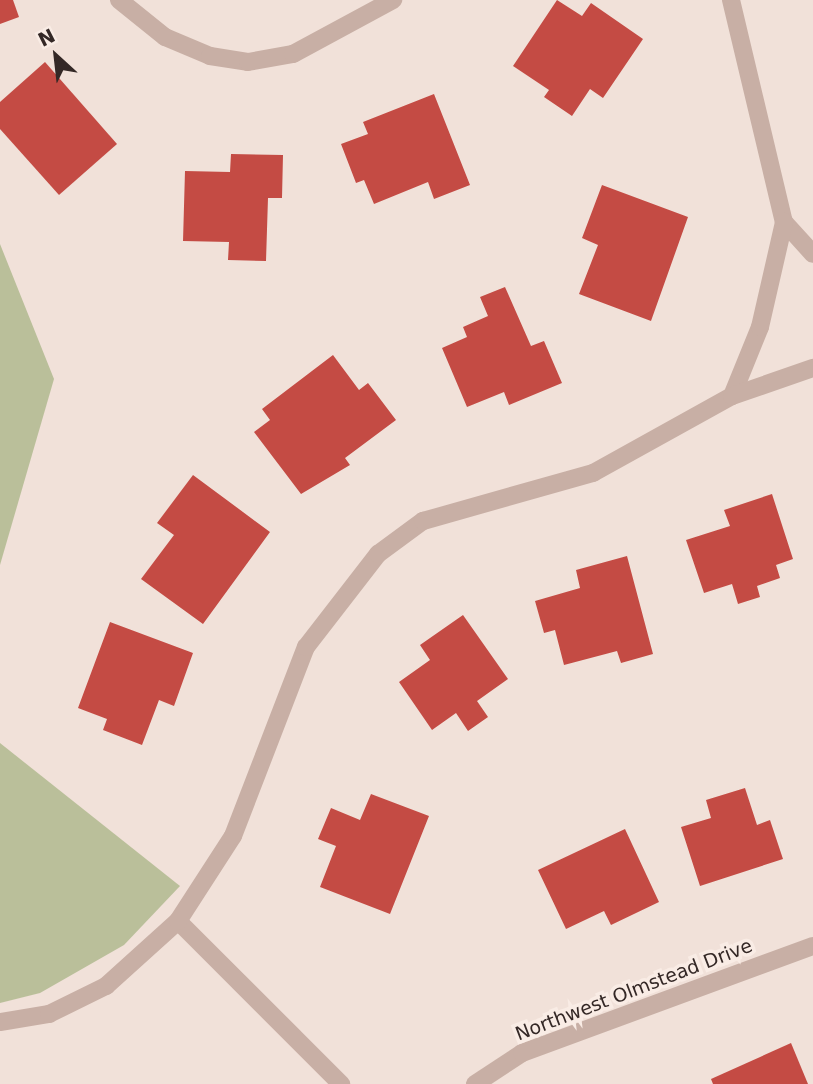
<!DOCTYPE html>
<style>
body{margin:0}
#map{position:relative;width:813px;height:1084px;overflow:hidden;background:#f1e1d9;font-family:"DejaVu Sans",sans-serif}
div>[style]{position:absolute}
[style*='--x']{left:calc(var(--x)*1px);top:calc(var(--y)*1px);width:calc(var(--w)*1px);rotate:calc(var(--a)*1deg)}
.green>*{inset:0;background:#babf9a}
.building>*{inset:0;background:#c44b44}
.street>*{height:18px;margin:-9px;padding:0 9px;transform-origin:9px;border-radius:9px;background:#c8afa5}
span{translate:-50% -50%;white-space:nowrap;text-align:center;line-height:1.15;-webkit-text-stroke:7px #f9ece5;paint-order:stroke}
.street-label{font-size:19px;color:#342826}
.north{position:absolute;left:21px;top:21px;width:70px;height:70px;-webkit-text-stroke:5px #f9ece5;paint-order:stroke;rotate:333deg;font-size:19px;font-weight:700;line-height:28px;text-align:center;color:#342826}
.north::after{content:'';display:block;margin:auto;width:24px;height:32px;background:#342826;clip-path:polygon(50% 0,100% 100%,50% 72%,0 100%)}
</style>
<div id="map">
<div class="green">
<div style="clip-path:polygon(0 244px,54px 379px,0 565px)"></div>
<div style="clip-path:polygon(0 743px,180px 886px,124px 945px,40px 993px,0 1003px)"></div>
</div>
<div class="building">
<div style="clip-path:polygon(0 0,13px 0,19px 17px,0 24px)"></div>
<div style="clip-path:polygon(557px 0,582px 16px,591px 3px,643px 39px,603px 98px,590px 89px,572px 116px,544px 97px,549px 90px,513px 66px)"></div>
<div style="clip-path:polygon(45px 62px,117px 144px,59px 195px,0 129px,0 102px)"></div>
<div style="clip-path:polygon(434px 94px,470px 185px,434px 199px,428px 182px,374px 204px,364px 180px,356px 183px,341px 144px,368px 134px,363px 122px)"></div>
<div style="clip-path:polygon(231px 154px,283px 155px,282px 198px,268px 198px,266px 261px,228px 260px,229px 242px,183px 241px,185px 171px,230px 172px)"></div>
<div style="clip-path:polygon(602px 185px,688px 217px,651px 321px,579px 294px,598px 245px,582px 238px)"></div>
<div style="clip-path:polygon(505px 287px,531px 346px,544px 341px,562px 383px,509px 405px,504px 392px,467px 407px,442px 348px,467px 337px,463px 327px,488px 316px,480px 297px)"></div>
<div style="clip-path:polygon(333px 355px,359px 390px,368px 383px,396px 420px,345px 458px,350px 465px,301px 494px,254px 432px,270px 420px,262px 409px)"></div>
<div style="clip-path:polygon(193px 475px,270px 532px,203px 624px,141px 579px,174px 535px,157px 523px)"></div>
<div style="clip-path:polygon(772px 494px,793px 559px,776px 565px,780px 578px,757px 586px,760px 597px,738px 604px,732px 584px,704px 593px,686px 540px,730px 526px,724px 510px)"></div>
<div style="clip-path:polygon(627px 556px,653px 654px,621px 663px,617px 651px,564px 665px,555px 630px,544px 633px,535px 601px,580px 588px,576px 570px)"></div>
<div style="clip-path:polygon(463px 615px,508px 679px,477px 701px,488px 717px,468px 731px,456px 713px,432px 730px,399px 682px,430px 660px,420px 645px)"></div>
<div style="clip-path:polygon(110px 622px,193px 653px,174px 706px,159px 700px,142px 745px,103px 730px,107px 719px,78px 708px)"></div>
<div style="clip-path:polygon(745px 788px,757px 825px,770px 820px,783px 859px,700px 886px,681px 827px,711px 818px,706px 800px)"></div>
<div style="clip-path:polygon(371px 794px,429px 816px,390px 914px,320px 887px,336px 846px,318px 839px,331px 808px,360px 820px)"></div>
<div style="clip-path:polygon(625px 829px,659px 902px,611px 925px,604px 911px,566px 929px,538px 870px)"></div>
<div style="clip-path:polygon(791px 1043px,808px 1084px,713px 1084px,711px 1079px)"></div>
</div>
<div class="street">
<div style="--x:119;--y:0;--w:59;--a:38.8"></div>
<div style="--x:165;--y:37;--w:49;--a:22.9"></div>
<div style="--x:210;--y:56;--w:38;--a:9"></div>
<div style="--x:248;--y:62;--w:46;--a:-10.1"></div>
<div style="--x:293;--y:54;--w:114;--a:-28.4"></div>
<div style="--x:731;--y:0;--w:228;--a:76.6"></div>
<div style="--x:784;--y:222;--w:43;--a:47.8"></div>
<div style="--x:732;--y:396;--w:74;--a:-67.9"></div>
<div style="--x:760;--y:327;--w:108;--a:-77.1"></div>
<div style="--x:178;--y:921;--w:231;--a:45"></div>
<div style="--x:0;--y:1022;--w:50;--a:-9.3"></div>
<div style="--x:49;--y:1014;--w:64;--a:-26.2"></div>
<div style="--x:106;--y:986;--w:97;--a:-42.1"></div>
<div style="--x:178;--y:921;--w:101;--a:-57.1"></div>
<div style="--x:233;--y:836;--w:203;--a:-68.9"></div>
<div style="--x:306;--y:647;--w:118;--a:-52.3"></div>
<div style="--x:378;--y:554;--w:56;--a:-36.3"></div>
<div style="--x:423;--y:521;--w:177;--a:-15.8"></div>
<div style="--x:593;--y:473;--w:159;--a:-29"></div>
<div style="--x:732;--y:396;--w:86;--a:-19.1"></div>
<div style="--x:475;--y:1084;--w:56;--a:-33.4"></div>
<div style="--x:522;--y:1053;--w:310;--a:-20.2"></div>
</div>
<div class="street-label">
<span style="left:634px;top:990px;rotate:-21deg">Northwest Olmstead Drive</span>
</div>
<div class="north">N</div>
</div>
